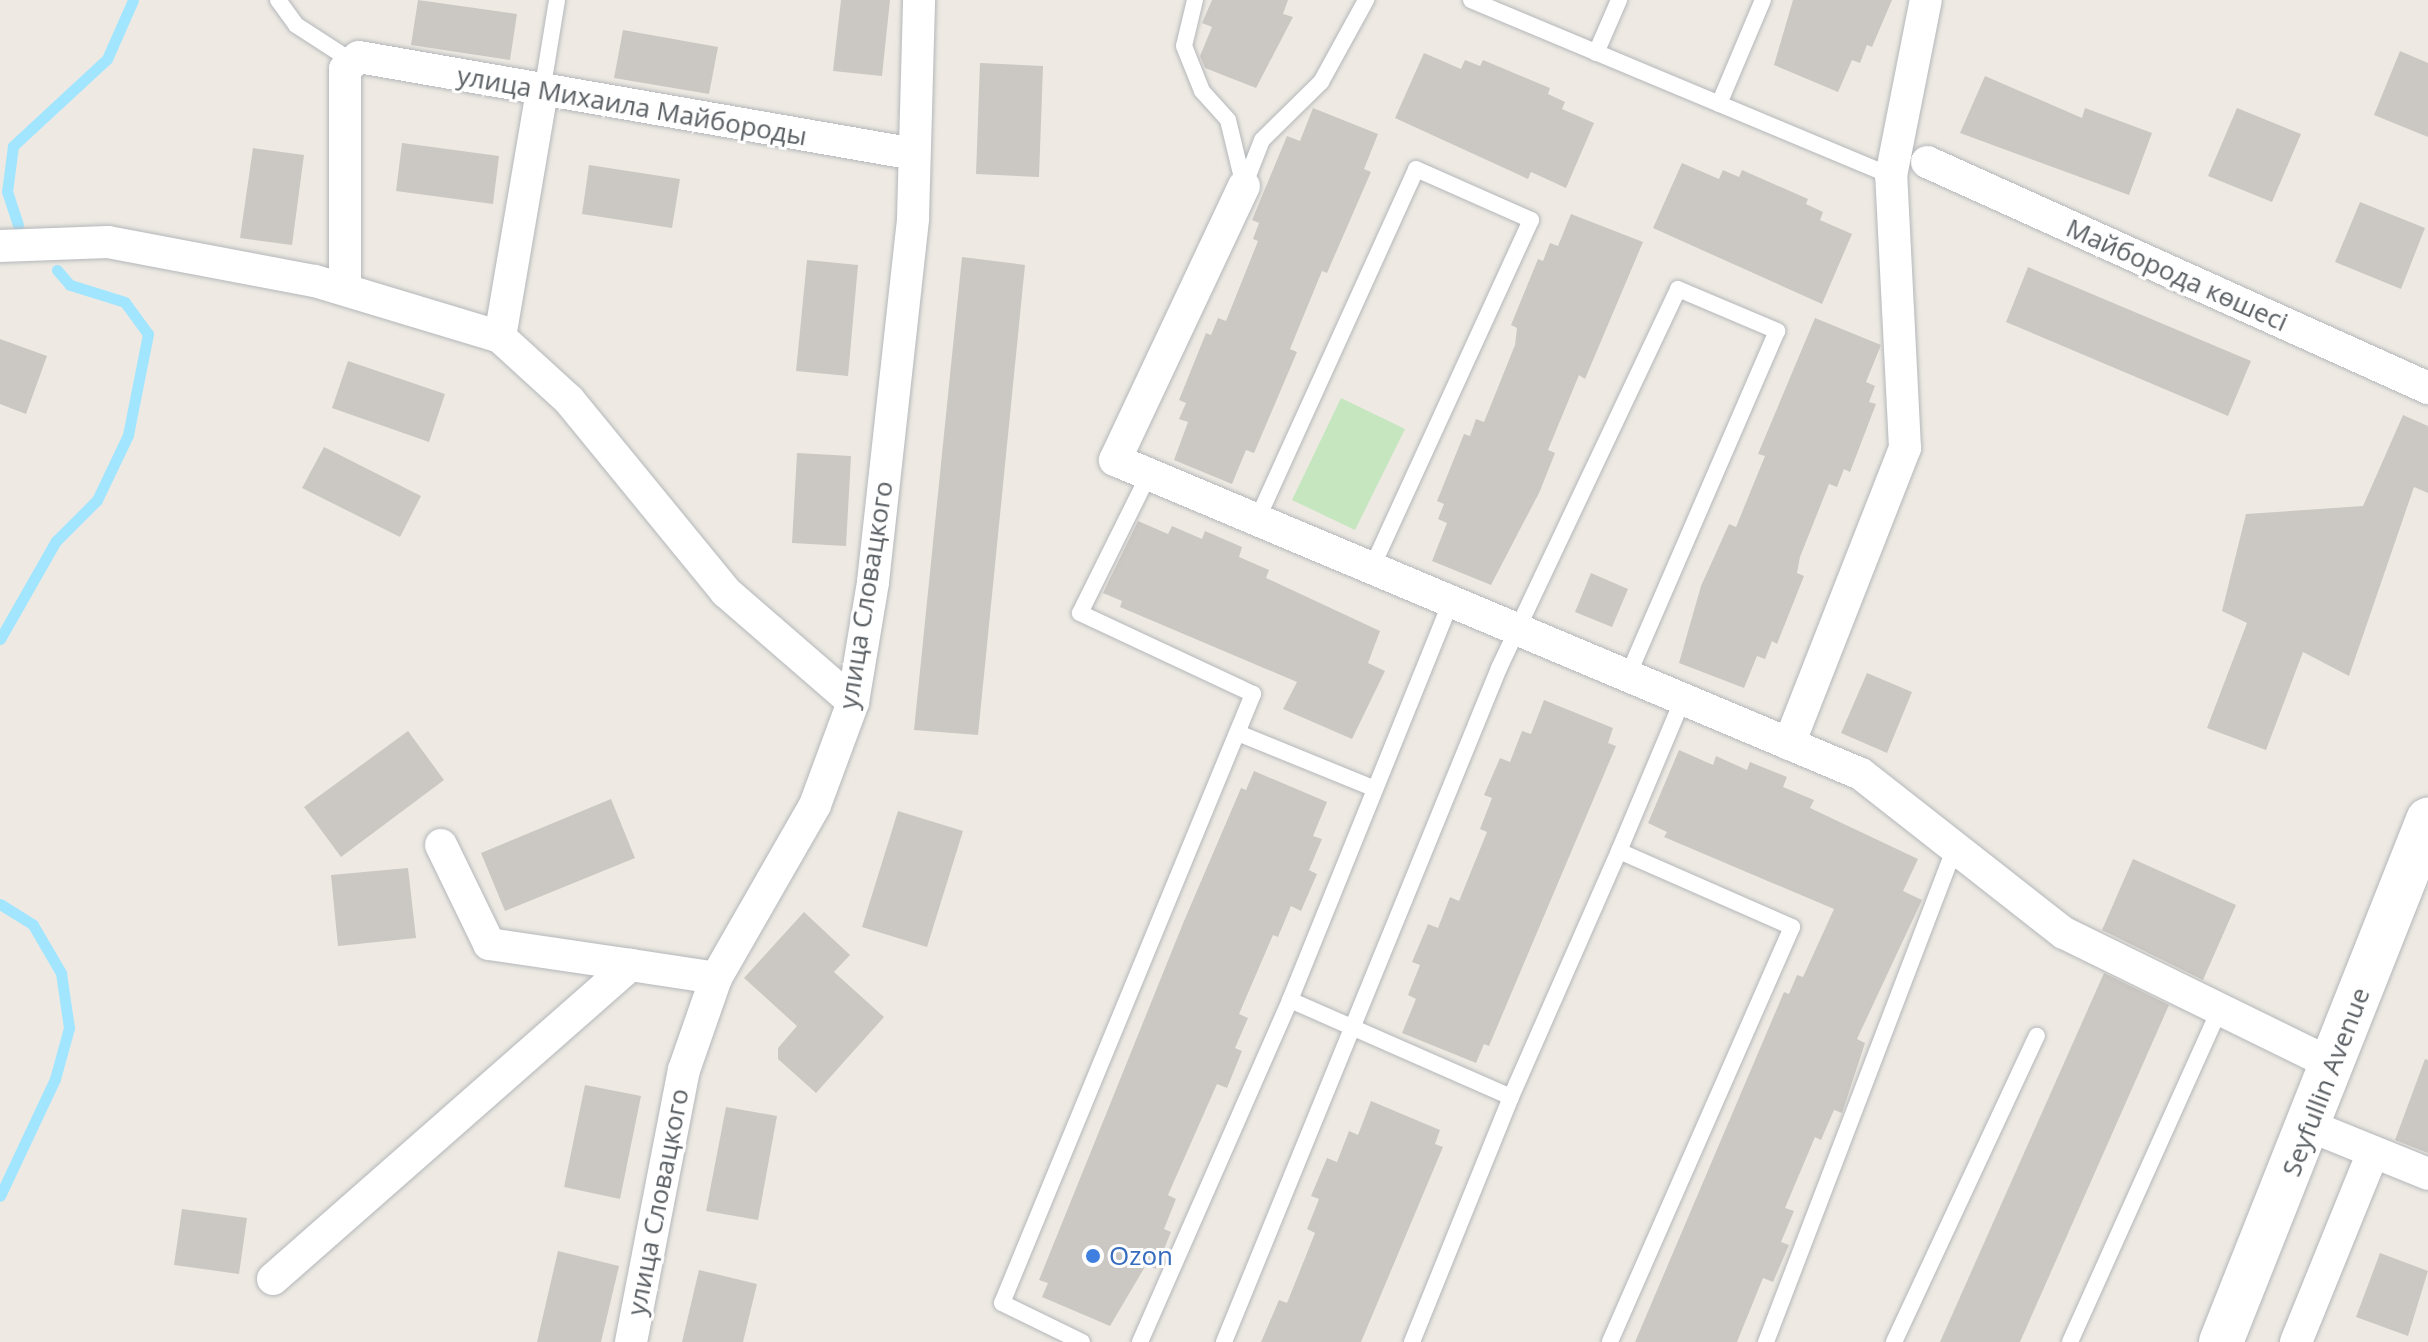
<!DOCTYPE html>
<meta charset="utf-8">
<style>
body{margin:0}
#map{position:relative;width:2428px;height:1342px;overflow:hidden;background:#eeeae3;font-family:"Open Sans",sans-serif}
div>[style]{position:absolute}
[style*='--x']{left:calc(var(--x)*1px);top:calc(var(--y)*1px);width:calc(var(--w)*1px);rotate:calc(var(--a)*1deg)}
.green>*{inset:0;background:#c5e6bf}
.stream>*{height:11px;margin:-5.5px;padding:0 5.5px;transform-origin:5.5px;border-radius:5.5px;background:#a2e5ff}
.building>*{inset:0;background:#cbc7c2}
.roads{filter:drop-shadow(0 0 2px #b4b7ba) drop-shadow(0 0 2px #b4b7ba)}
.service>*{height:16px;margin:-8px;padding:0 8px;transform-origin:8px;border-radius:8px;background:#fff}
.minor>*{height:32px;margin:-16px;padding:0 16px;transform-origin:16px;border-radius:16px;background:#fff}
.secondary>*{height:44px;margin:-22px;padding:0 22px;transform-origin:22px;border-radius:22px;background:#fff}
.dots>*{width:22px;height:22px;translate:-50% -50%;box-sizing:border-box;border:4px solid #fff;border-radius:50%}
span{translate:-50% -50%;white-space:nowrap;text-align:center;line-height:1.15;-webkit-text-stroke:6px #fff;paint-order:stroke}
.street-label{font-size:26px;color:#5b6064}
.shop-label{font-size:26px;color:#366cbe}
.left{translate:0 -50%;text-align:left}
</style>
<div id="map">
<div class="green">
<div style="clip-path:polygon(1341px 398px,1405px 429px,1355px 530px,1292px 500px)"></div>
</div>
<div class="stream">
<div style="--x:18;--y:225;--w:35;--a:-108"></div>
<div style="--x:7;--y:192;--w:46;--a:-82.6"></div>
<div style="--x:13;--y:146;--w:128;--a:-42.8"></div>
<div style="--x:107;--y:59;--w:64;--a:-66.2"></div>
<div style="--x:0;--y:639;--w:113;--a:-60.3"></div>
<div style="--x:56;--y:541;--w:58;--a:-45"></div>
<div style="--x:97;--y:500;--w:72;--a:-64.5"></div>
<div style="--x:128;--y:435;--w:103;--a:-78.8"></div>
<div style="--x:148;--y:334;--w:39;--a:-126"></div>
<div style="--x:125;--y:302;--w:58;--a:-162.8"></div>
<div style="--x:70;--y:285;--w:20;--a:-131"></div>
<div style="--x:0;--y:904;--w:39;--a:32"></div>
<div style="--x:33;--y:925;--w:56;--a:59.7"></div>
<div style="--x:61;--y:973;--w:56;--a:81.7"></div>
<div style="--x:69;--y:1028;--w:53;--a:105.4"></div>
<div style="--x:55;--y:1079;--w:129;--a:115.2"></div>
</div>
<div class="building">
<div style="clip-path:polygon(418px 0,517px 14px,510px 60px,411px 45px)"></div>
<div style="clip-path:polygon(841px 0,890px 0,882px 76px,833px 71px)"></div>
<div style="clip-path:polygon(1212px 0,1288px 0,1283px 14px,1293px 17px,1256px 88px,1205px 68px,1200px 56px,1212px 27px,1202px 23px)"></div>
<div style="clip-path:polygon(1793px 0,1892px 0,1872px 47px,1867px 45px,1860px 63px,1852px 60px,1838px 92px,1774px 65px)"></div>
<div style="clip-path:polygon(623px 30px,718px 47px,709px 94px,614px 78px)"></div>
<div style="clip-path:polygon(2400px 51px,2428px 63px,2428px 137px,2374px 115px)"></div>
<div style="clip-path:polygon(1424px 53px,1461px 69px,1465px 60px,1480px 66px,1483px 60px,1550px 88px,1548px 94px,1565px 102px,1562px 109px,1594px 123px,1566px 188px,1531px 172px,1528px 179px,1395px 118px)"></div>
<div style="clip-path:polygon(980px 63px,1043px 66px,1039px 177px,976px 174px)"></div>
<div style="clip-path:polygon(1985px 76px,2082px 118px,2085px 108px,2152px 133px,2129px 195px,1960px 133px)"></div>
<div style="clip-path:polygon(1313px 108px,1378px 134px,1364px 169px,1371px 172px,1327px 273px,1322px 271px,1290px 349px,1297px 352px,1254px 453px,1246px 450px,1232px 484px,1174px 460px,1188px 422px,1179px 419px,1186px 403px,1179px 400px,1206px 333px,1211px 335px,1218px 318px,1226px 321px,1258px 241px,1253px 239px,1259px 223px,1252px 220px,1287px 136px,1300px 141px)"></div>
<div style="clip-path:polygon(2237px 108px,2301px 134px,2272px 202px,2208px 176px)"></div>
<div style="clip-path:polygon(402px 143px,499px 156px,493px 204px,396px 191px)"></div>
<div style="clip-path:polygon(253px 148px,304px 155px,292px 245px,240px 238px)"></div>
<div style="clip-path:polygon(1682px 163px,1719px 179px,1723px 170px,1739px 177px,1742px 170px,1808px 199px,1806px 204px,1823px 212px,1820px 220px,1852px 234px,1822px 304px,1653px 228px)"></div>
<div style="clip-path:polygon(589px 165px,680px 179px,672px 228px,582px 214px)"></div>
<div style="clip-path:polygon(2360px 202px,2425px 228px,2401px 289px,2335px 262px)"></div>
<div style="clip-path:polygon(1571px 214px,1643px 242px,1585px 379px,1579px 375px,1548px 450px,1555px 453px,1540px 491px,1491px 585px,1432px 561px,1447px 523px,1438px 519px,1444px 504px,1437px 501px,1464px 434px,1470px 436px,1476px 419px,1484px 422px,1515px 345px,1517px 328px,1511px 325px,1538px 259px,1543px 261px,1550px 243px,1558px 246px)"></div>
<div style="clip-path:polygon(962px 257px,1025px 265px,978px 735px,914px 730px)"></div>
<div style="clip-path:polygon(807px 260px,858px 265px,848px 376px,796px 371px)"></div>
<div style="clip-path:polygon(2028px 267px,2251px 361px,2228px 416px,2006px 322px)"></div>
<div style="clip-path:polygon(1815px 318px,1881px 345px,1866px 382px,1875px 386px,1869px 402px,1876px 404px,1850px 472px,1844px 469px,1837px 487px,1829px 484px,1800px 557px,1797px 573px,1804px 576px,1777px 644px,1772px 641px,1765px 659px,1757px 656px,1744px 688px,1679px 663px,1701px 586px,1729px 524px,1736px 527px,1765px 456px,1758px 454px)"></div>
<div style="clip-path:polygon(0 339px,47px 356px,26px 414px,0 404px)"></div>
<div style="clip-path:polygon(348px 361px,445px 394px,429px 442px,332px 408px)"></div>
<div style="clip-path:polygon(2403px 415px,2428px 426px,2428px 493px,2414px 487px,2349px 676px,2303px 652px,2266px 750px,2207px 728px,2247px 623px,2222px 611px,2246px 514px,2363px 506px)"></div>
<div style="clip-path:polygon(324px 447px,421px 496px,400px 537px,302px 488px)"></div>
<div style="clip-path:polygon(797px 453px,851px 456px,846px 546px,792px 543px)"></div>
<div style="clip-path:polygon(1138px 521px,1168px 534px,1172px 526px,1202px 539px,1205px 531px,1242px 547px,1239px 557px,1269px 570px,1266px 578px,1380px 631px,1368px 663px,1385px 671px,1352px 739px,1283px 709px,1297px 682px,1120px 607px,1122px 601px,1103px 593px)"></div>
<div style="clip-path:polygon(1591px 573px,1628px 589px,1612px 627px,1575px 612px)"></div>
<div style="clip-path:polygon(1867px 673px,1912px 692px,1887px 753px,1841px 733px)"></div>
<div style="clip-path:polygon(1544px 700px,1613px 728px,1608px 743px,1616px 746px,1489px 1046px,1484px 1044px,1476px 1063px,1402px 1033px,1416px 999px,1408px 995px,1420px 965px,1412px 962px,1428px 924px,1438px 928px,1450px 897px,1459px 901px,1487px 832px,1480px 829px,1492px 798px,1484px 795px,1500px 758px,1510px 762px,1522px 731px,1531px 734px)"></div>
<div style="clip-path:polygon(408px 731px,444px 780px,341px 857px,304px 807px)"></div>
<div style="clip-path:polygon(1679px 750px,1713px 765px,1716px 756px,1747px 770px,1750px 762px,1787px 777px,1783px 787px,1814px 800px,1810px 808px,1918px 859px,1903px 891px,1922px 900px,1857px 1039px,1865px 1043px,1842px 1113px,1834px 1110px,1821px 1140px,1815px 1137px,1785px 1208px,1794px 1211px,1781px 1242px,1789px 1245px,1773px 1282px,1763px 1278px,1737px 1342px,1635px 1342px,1784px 992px,1789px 994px,1797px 975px,1803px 977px,1834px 909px,1664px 837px,1667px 832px,1648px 823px)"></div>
<div style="clip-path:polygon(1254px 771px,1327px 802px,1313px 836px,1322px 839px,1309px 870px,1317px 874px,1301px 911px,1291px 906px,1278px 937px,1273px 935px,1239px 1014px,1248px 1018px,1235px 1048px,1242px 1051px,1227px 1088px,1217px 1084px,1168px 1195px,1176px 1199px,1164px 1229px,1171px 1232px,1156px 1269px,1146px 1265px,1110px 1326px,1042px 1297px,1048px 1283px,1039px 1280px,1184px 921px,1241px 788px,1246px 790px)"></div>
<div style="clip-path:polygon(611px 799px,635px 858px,505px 911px,481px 853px)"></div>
<div style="clip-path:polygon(898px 811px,963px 831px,927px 947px,862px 927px)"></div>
<div style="clip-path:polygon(2133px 859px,2236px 905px,2203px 980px,2102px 930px)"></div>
<div style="clip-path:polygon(408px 868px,416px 938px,338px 946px,331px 875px)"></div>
<div style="clip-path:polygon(804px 912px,850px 955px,834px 972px,884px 1017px,816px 1093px,778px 1059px,778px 1048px,797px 1026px,744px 978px)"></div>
<div style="clip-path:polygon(2104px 973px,2169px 1005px,2020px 1342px,1940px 1342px)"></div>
<div style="clip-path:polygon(2425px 1059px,2428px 1060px,2428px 1153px,2395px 1140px)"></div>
<div style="clip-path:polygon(585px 1085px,641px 1096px,620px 1199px,564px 1187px)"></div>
<div style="clip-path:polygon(1371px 1101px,1440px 1130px,1435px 1144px,1443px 1147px,1361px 1342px,1261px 1342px,1279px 1300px,1287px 1303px,1315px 1233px,1307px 1229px,1319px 1199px,1311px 1196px,1327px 1158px,1337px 1162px,1349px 1131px,1358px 1135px)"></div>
<div style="clip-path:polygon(726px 1107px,777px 1116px,758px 1220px,706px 1211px)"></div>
<div style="clip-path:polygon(182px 1209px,247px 1218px,239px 1274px,174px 1265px)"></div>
<div style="clip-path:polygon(558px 1251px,619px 1266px,601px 1342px,537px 1342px)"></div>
<div style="clip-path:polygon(2380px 1253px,2428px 1271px,2408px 1336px,2356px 1317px)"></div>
<div style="clip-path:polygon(699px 1270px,757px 1284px,743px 1342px,682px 1342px)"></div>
</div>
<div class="roads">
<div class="service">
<div style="--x:278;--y:0;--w:31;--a:54"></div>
<div style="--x:296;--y:25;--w:64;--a:32.9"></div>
<div style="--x:1195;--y:0;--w:47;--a:103.4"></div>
<div style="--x:1184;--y:46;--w:48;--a:68.2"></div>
<div style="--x:1202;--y:91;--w:39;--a:48"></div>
<div style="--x:1228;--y:120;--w:68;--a:76.4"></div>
<div style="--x:1471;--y:0;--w:455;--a:22.7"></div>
<div style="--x:1596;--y:53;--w:58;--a:-66.5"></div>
<div style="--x:542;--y:92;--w:93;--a:-80.7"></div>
<div style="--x:1719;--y:104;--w:113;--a:-67.1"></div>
<div style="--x:1244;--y:186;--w:49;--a:-68.6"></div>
<div style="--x:1262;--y:140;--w:83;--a:-44.5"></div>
<div style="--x:1321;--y:82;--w:94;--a:-61.2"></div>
<div style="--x:1257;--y:520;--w:385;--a:-65.6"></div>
<div style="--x:1416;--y:169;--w:126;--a:23.9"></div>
<div style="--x:1531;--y:220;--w:383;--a:114.6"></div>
<div style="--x:1238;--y:733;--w:148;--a:22.2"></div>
<div style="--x:1619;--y:851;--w:165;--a:-67.2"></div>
<div style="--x:1290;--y:1000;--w:427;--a:-68"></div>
<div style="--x:1082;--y:1342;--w:89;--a:-154"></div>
<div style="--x:1002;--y:1303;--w:659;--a:-67.6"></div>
<div style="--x:1253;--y:694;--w:191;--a:-154.9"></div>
<div style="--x:1080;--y:613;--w:153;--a:-63.6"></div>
<div style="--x:1140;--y:1342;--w:373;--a:-66.3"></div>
<div style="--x:1290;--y:1000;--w:241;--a:23.7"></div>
<div style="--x:1511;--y:1097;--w:269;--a:-66.3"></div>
<div style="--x:1619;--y:851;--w:189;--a:23.7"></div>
<div style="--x:1792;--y:927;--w:453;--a:113.7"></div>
<div style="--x:1224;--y:1342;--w:728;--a:-67.8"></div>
<div style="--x:1499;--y:668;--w:419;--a:-64.7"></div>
<div style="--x:1678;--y:289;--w:108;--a:23"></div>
<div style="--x:1777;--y:331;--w:376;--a:113.4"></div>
<div style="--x:1412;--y:1342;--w:264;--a:-68"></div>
<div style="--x:1766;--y:1342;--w:527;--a:-69.09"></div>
<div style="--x:1894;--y:1342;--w:338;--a:-65"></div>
<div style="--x:2070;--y:1342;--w:361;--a:-65.8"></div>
</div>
<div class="minor">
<div style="--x:1927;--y:162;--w:550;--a:24.28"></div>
<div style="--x:1244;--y:186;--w:303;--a:115.2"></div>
<div style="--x:1115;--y:460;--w:809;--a:22.83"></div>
<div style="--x:1861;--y:774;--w:258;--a:38.1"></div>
<div style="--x:2064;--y:933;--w:301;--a:26.1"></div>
<div style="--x:0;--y:246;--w:108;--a:-2.1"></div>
<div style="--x:108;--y:242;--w:211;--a:10.7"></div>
<div style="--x:315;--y:281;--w:193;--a:16.8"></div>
<div style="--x:500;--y:337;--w:93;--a:42.4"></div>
<div style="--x:569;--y:400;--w:248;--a:50.7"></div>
<div style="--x:726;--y:592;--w:168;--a:40.9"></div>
<div style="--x:345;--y:288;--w:219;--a:-90"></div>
<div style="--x:345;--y:69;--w:18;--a:-41"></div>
<div style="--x:359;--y:57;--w:563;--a:9.91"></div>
<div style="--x:500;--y:337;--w:249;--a:-80.3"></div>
<div style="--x:1789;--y:744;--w:318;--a:-68.6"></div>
<div style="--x:1905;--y:448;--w:272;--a:-92.9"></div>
<div style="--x:1891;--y:176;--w:179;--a:-78.8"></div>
<div style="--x:441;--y:845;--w:110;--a:64.1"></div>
<div style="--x:489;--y:944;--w:144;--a:8.4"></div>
<div style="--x:2310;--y:1126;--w:127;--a:22.1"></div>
<div style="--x:273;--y:1279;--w:476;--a:-41.3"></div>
<div style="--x:631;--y:965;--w:86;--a:8.7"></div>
<div style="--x:631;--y:1342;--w:277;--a:-79"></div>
<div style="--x:684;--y:1070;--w:97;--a:-70.8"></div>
<div style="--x:716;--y:978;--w:199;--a:-60.2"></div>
<div style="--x:815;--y:805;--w:110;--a:-69.7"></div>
<div style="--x:853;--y:702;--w:122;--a:-80.5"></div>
<div style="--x:873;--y:582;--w:366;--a:-83.7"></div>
<div style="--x:913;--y:218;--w:218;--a:-88.4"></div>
<div style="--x:2296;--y:1342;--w:205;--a:-67.9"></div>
</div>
<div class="secondary">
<div style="--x:2221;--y:1342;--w:562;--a:-68.37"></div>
</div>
</div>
<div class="dots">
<div style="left:1093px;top:1256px;background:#3f7fe0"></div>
</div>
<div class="street-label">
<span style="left:632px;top:106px;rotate:10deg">улица Михаила Майбороды</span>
<span style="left:2177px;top:275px;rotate:24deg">Майборода көшесі</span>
<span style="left:866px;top:595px;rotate:-81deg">улица Словацкого</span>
<span style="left:2326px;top:1082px;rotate:-69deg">Seyfullin Avenue</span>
<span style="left:658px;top:1202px;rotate:-79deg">улица Словацкого</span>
</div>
<div class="shop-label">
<span class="left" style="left:1109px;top:1256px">Ozon</span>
</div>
</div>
